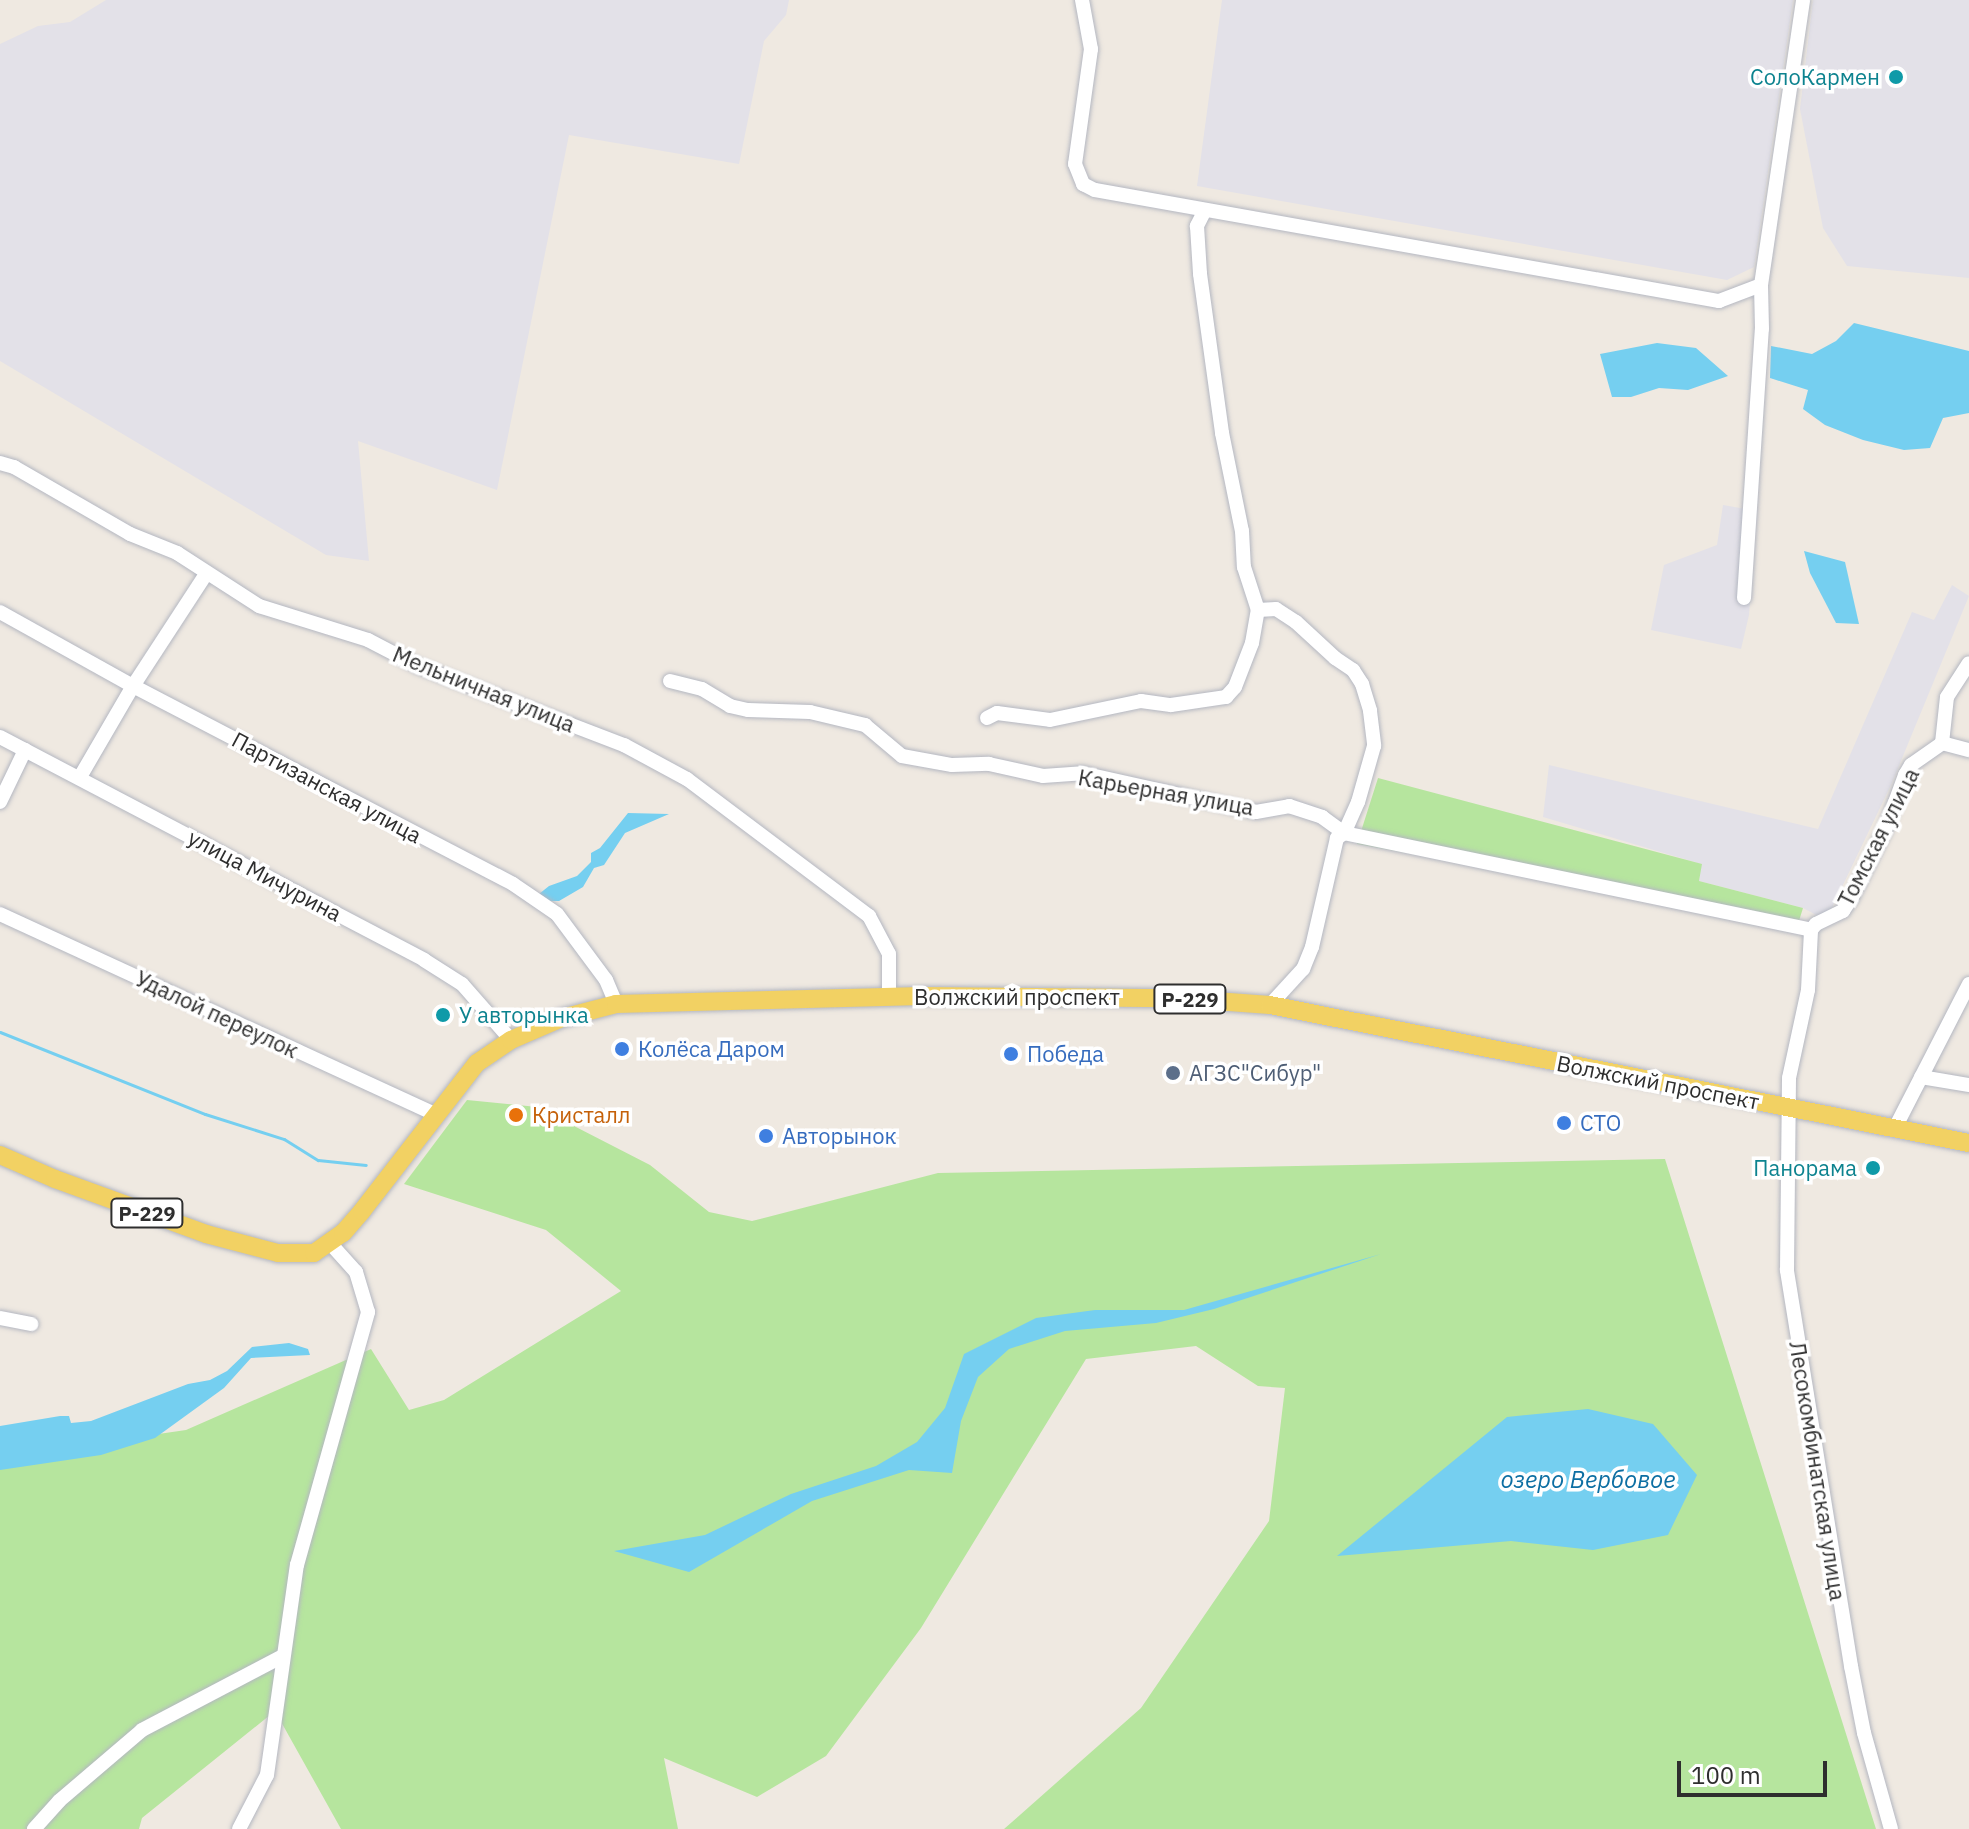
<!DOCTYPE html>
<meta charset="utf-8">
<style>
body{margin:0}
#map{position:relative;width:1969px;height:1829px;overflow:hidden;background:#efe9e1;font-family:"IBM Plex Sans",sans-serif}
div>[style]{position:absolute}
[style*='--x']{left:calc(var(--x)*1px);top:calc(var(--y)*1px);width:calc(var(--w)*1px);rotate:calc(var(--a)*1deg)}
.industrial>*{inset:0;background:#e3e1e8}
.green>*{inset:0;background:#b6e59e}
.water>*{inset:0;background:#75cff0}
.stream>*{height:3px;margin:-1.5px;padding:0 1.5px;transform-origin:1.5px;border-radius:1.5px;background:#75cff0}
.roads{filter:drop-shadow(0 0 2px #b4b7c1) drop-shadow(0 0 2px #b4b7c1)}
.minor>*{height:14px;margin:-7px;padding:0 7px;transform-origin:7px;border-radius:7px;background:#fff}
.major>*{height:18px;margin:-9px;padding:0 9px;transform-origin:9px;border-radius:9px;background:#f2d163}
.dots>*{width:22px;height:22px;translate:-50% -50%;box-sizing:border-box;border:4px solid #fff;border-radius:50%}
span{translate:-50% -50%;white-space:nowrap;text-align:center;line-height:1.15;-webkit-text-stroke:7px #fff;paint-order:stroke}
.shield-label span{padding:2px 6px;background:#fff;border:2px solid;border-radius:6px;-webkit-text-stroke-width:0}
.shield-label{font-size:20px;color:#2e2e2e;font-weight:700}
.culture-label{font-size:22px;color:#0d838f}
.right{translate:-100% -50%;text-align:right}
.left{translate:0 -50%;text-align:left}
.street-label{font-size:22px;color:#2e2e2e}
.shop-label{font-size:22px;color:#366cbe}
.service-label{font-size:22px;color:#4e5e75}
.food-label{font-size:22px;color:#c56008}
.water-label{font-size:24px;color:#0d6fa3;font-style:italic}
.scale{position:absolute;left:1677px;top:1761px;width:150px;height:36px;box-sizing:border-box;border:4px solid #2e2e2e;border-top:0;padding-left:10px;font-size:24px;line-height:28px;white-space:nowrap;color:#2e2e2e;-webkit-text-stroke:6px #fff;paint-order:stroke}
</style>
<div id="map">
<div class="industrial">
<div style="clip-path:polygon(106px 0,789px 0,786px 15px,764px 41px,739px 164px,569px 135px,497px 490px,358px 441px,369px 561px,326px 555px,0 361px,0 44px,38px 26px,70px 22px)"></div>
<div style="clip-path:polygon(1222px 0,1793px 0,1754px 267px,1727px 280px,1197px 186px)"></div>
<div style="clip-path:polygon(1813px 0,1969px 0,1969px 278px,1847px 266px,1823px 228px,1800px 109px)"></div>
<div style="clip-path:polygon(1723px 505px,1757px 511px,1749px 615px,1741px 649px,1651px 630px,1664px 565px,1717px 545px)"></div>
<div style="clip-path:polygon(1952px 585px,1969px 596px,1891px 785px,1826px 920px,1803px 908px,1699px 881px,1701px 864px,1543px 817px,1549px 765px,1818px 829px,1912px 612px,1934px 620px)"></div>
</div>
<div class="green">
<div style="clip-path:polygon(1378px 778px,1702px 864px,1699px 881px,1803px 908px,1798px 924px,1357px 844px)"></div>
<div style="clip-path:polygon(467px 1100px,537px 1107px,650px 1165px,709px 1212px,752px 1221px,938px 1173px,1665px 1159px,1876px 1829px,1004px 1829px,1141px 1708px,1269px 1521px,1285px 1388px,1258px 1386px,1196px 1346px,1086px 1359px,921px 1628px,826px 1756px,757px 1797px,664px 1758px,678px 1829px,341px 1829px,275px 1711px,142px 1818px,139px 1829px,0 1829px,0 1457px,186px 1430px,371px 1349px,409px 1410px,444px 1400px,621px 1291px,546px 1230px,404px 1184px)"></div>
</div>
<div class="water">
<div style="clip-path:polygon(1854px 323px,1969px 351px,1969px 413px,1943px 418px,1930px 448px,1904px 450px,1863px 440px,1825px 425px,1803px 409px,1808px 390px,1770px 378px,1771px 346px,1812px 354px,1836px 341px)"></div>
<div style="clip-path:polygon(1657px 343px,1696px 348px,1728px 376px,1688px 390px,1659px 388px,1631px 397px,1612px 397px,1600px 354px)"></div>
<div style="clip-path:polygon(1804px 551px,1845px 562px,1859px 624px,1836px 623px,1810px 573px)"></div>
<div style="clip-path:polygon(628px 813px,669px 814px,625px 833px,604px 865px,594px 868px,583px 887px,559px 901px,546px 901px,539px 894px,549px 886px,577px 876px,591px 862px,591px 853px,600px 848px)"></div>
<div style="clip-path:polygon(1381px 1254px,1214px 1309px,1156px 1323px,1065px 1331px,1009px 1349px,978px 1377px,961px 1421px,952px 1473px,909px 1470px,812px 1501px,689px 1572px,614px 1551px,705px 1535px,791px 1494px,876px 1466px,917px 1442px,945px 1408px,964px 1354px,1036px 1318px,1095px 1310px,1184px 1310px)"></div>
<div style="clip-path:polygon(289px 1343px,308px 1349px,310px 1355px,251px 1358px,224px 1388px,155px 1438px,101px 1455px,0 1470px,0 1426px,60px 1416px,69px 1416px,71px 1423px,91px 1421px,188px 1384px,210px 1380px,227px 1371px,252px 1347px)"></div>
<div style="clip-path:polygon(1588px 1409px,1653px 1424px,1697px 1475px,1668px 1535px,1593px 1550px,1511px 1541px,1337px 1556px,1507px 1417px)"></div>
</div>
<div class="stream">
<div style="--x:0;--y:1032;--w:221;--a:21.8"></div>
<div style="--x:205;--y:1114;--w:83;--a:17.6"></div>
<div style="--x:284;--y:1139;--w:40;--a:32"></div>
<div style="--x:318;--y:1160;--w:48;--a:5.9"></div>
</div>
<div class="roads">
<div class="minor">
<div style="--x:1082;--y:0;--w:50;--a:79.6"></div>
<div style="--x:1091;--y:49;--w:116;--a:97.9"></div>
<div style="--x:1075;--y:164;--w:22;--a:68"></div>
<div style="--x:1083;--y:184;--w:13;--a:27"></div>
<div style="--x:1095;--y:190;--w:634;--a:10.09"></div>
<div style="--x:1719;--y:301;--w:45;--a:-20.9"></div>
<div style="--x:1761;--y:285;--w:288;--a:-81.6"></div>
<div style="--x:1204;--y:212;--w:16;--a:117"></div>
<div style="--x:1197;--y:226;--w:48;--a:86.4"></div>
<div style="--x:1200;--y:274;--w:161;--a:82.1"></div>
<div style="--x:1222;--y:433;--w:100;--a:78.5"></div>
<div style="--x:1242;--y:531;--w:36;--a:87"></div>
<div style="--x:1244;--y:567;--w:45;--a:72"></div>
<div style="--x:1258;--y:610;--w:18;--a:-3"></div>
<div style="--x:1276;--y:609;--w:24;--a:33"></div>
<div style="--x:1296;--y:622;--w:53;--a:42.7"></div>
<div style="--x:1335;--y:658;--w:22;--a:34"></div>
<div style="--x:1353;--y:670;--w:17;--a:57"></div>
<div style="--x:1362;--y:684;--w:28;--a:73"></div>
<div style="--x:1370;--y:711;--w:35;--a:83"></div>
<div style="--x:1374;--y:746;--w:58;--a:105.9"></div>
<div style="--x:1358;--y:802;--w:34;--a:114"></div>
<div style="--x:1344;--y:833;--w:9;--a:144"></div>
<div style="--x:1337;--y:838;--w:112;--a:102.9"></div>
<div style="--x:1312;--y:947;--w:24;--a:112"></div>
<div style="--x:1303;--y:969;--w:49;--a:132.5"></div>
<div style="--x:0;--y:463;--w:15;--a:16"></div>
<div style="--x:14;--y:467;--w:134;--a:30"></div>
<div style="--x:130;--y:534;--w:51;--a:22"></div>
<div style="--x:177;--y:553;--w:98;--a:32.9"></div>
<div style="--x:259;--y:606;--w:114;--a:17.3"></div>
<div style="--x:368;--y:640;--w:56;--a:27.5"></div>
<div style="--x:418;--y:666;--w:221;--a:21"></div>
<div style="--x:624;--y:745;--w:72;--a:28.4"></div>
<div style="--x:687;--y:779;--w:228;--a:37"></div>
<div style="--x:869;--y:916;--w:43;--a:62.2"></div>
<div style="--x:889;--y:954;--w:44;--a:90"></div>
<div style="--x:1744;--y:598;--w:270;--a:-86.2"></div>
<div style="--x:1762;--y:329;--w:44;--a:-91.3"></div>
<div style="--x:0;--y:612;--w:152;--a:29.1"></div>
<div style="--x:133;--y:686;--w:428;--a:27.5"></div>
<div style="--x:513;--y:884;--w:53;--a:34.3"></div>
<div style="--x:557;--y:914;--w:82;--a:53.4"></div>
<div style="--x:606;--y:980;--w:26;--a:67"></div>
<div style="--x:670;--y:681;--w:33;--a:14"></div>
<div style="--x:702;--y:689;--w:33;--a:31"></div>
<div style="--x:730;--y:706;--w:18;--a:13"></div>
<div style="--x:748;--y:710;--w:62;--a:1.8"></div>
<div style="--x:810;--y:712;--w:57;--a:13.3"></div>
<div style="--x:865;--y:725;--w:48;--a:40"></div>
<div style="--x:902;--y:756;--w:51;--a:10.2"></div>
<div style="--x:952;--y:765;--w:37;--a:-2"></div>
<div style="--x:989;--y:764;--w:55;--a:12.5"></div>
<div style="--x:1043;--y:776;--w:39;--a:-4"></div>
<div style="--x:1082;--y:773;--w:178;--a:12.6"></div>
<div style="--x:1256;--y:812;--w:34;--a:-10"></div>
<div style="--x:1289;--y:806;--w:35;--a:18"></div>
<div style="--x:1322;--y:817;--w:27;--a:36"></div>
<div style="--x:1344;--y:833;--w:477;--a:11.7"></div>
<div style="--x:987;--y:718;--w:11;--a:-27"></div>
<div style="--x:997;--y:713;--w:53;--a:7.5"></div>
<div style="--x:1050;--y:720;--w:93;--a:-11.8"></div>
<div style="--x:1141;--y:701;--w:30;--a:8"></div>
<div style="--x:1171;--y:705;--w:56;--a:-8.3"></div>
<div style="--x:1226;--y:697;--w:13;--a:-48"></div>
<div style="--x:1235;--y:687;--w:47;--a:-68.9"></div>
<div style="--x:1252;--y:643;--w:34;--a:-80"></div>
<div style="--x:0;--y:737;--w:479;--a:27.7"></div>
<div style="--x:424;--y:960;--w:45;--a:32.3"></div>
<div style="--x:462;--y:984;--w:74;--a:48.8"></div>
<div style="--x:1942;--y:743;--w:28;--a:15"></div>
<div style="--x:80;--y:777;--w:105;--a:-59.8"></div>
<div style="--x:133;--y:686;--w:134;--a:-56.9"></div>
<div style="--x:0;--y:802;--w:58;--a:-64.3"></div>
<div style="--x:0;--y:914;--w:479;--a:24.7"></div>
<div style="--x:1921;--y:1077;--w:49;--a:9.5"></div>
<div style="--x:1895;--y:1128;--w:162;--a:-62.8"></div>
<div style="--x:0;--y:1318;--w:32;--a:11"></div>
<div style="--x:34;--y:1829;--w:38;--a:-48"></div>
<div style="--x:59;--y:1801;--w:109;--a:-40.5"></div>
<div style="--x:142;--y:1730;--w:157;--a:-27.7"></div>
<div style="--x:239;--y:1829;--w:61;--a:-62.6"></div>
<div style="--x:267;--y:1775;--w:212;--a:-81.9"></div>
<div style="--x:297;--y:1565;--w:263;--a:-74.3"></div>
<div style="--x:368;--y:1312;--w:42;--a:-106.7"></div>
<div style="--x:356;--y:1272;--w:39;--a:-132"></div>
<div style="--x:1891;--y:1829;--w:100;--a:-105.7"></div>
<div style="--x:1864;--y:1733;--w:68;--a:-101"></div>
<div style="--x:1851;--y:1666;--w:401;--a:-99.2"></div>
<div style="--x:1787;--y:1270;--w:192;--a:-89.4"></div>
<div style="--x:1789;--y:1078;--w:90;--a:-77.8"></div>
<div style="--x:1808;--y:990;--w:60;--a:-87.1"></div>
<div style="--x:1811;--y:930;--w:8;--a:-50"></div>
<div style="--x:1816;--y:924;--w:30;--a:-26"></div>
<div style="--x:1843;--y:911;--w:17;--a:-57"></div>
<div style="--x:1852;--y:897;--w:75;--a:-63.8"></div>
<div style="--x:1885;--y:830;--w:59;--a:-70"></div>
<div style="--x:1905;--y:775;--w:12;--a:-59"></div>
<div style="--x:1911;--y:765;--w:38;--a:-35"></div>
<div style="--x:1942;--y:743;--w:46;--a:-83.8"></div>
<div style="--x:1947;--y:697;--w:40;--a:-57.1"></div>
</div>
<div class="major">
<div style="--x:0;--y:1155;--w:60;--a:23.6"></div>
<div style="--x:55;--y:1179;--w:161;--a:20"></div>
<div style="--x:206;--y:1234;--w:74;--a:14.8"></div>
<div style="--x:278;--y:1253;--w:36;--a:0"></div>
<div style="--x:314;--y:1253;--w:35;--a:-35"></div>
<div style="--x:343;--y:1233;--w:29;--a:-49"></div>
<div style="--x:362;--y:1211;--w:187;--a:-52.2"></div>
<div style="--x:477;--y:1063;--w:41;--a:-34.1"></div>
<div style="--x:511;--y:1040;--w:56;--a:-23.3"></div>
<div style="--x:562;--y:1018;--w:56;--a:-14.5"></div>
<div style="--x:616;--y:1004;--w:306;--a:-1.5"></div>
<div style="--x:922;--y:996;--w:253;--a:0.5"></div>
<div style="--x:1175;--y:998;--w:95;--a:4.2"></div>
<div style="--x:1270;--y:1005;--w:712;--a:11.17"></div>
</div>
</div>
<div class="dots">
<div style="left:1896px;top:77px;background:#0f9aa8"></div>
<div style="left:443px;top:1015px;background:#0f9aa8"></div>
<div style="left:622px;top:1049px;background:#3f7fe0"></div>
<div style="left:1011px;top:1054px;background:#3f7fe0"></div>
<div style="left:1173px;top:1073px;background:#5c6f8a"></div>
<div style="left:516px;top:1115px;background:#e8710a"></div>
<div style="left:1564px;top:1123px;background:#3f7fe0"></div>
<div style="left:766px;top:1136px;background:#3f7fe0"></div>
<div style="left:1873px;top:1168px;background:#0f9aa8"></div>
</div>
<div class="shield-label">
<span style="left:1190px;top:999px">Р-229</span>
<span style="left:147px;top:1213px">Р-229</span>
</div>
<div class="culture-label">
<span class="right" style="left:1880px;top:77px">СолоКармен</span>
<span class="left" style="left:459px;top:1015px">У авторынка</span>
<span class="right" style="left:1857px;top:1168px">Панорама</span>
</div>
<div class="street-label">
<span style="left:484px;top:689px;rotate:22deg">Мельничная улица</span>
<span style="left:327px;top:787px;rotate:28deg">Партизанская улица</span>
<span style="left:1166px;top:792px;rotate:10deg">Карьерная улица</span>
<span style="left:1878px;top:837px;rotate:-63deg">Томская улица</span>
<span style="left:265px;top:875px;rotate:28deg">улица Мичурина</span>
<span style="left:1017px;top:997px">Волжский проспект</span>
<span style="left:217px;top:1014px;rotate:25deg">Удалой переулок</span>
<span style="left:1658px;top:1082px;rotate:11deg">Волжский проспект</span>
<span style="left:1818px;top:1471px;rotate:81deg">Лесокомбинатская улица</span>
</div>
<div class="shop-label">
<span class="left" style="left:638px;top:1049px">Колёса Даром</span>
<span class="left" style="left:1027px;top:1054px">Победа</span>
<span class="left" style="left:1580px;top:1123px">СТО</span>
<span class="left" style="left:782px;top:1136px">Авторынок</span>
</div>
<div class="service-label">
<span class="left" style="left:1189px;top:1073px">АГЗС"Сибур"</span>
</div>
<div class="food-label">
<span class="left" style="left:532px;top:1115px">Кристалл</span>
</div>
<div class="water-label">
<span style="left:1588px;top:1480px">озеро Вербовое</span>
</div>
<div class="scale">100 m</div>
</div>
